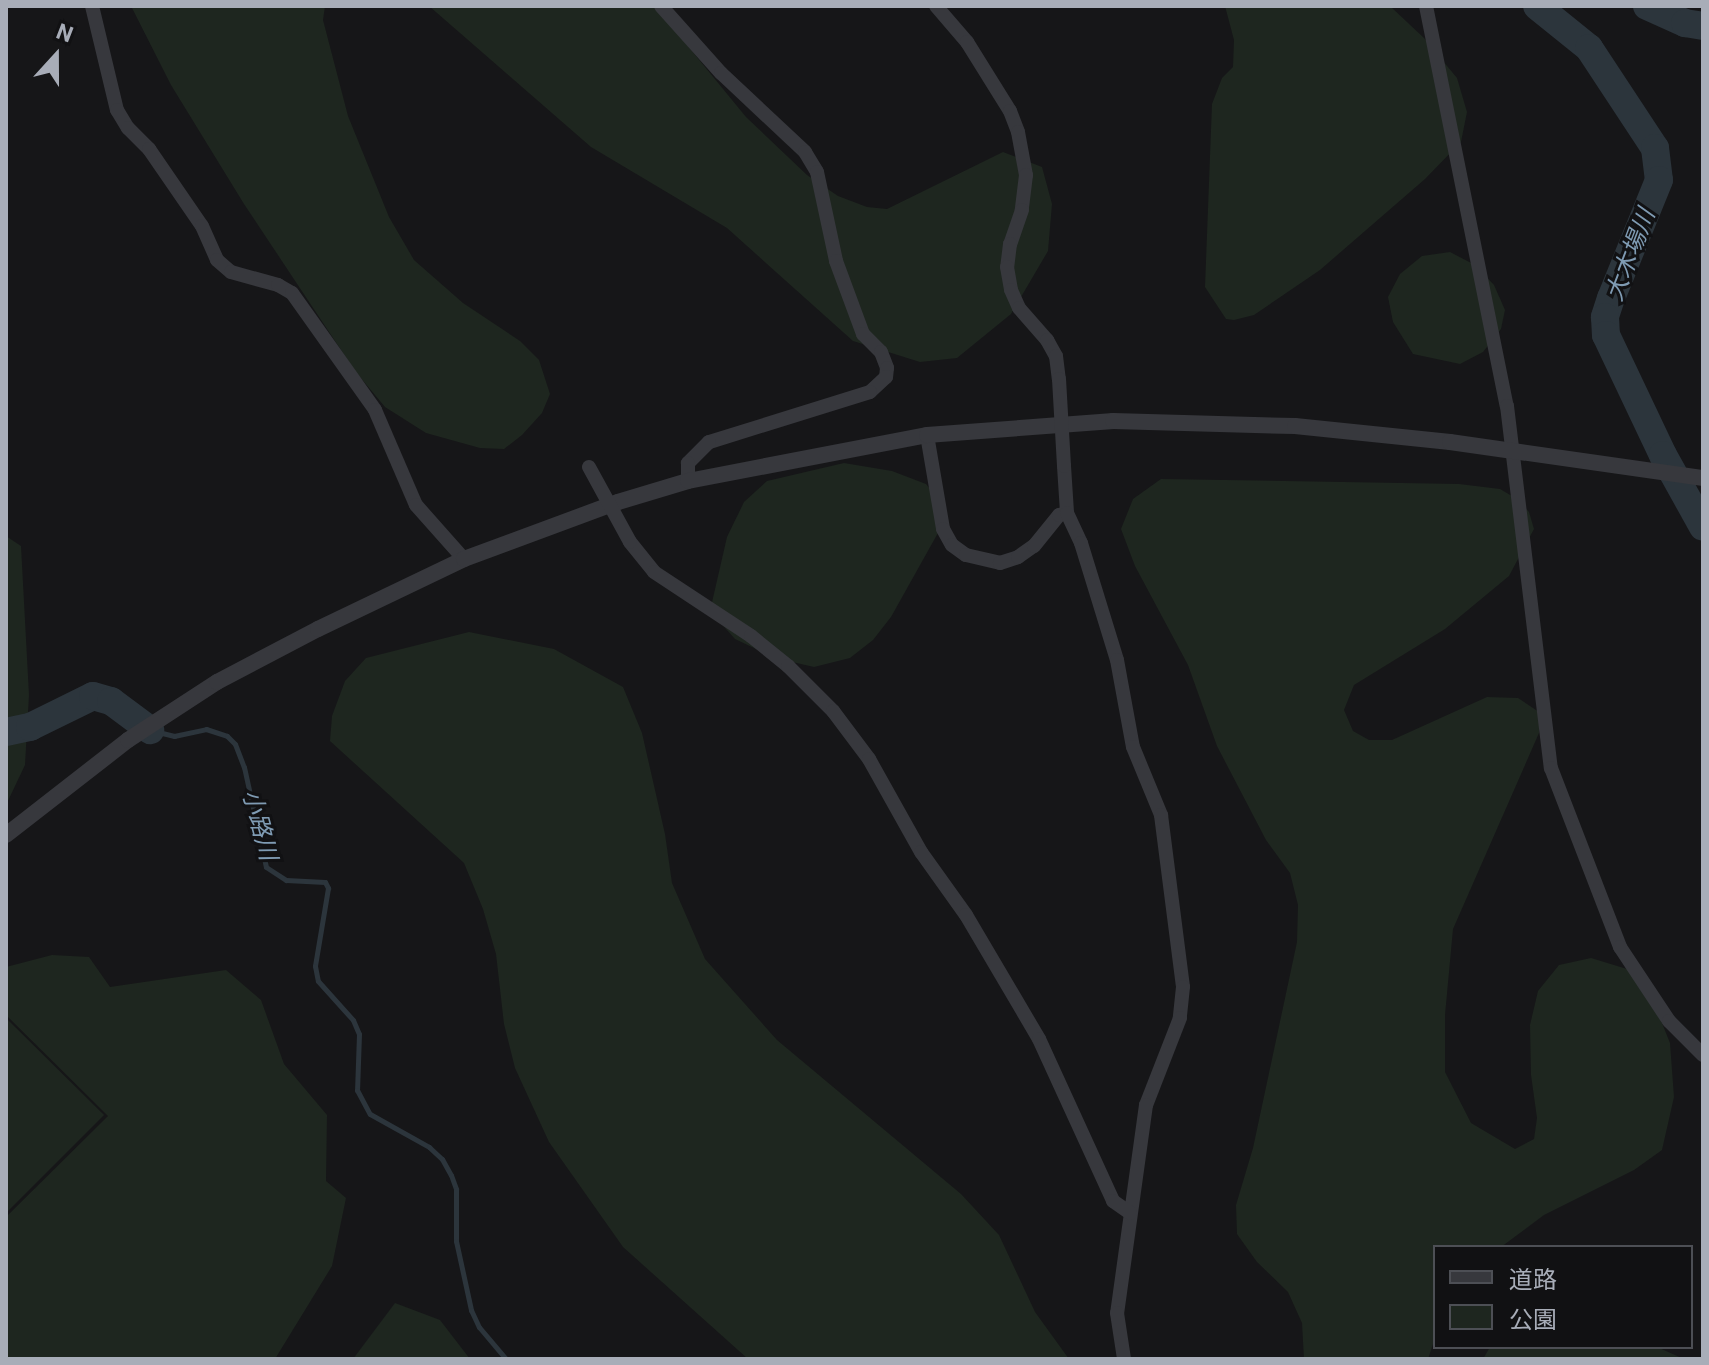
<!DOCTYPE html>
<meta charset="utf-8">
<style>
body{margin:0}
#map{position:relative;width:1709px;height:1365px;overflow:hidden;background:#161618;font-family:Roboto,"Noto Sans JP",sans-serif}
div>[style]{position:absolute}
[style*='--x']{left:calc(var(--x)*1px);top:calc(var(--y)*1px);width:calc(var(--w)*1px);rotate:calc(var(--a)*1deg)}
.green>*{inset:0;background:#1e261f}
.stream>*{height:5px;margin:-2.5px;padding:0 2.5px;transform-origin:2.5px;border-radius:2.5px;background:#2c353c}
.river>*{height:28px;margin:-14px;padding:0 14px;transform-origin:14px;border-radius:14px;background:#2c353c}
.minor>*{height:14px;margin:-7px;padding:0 7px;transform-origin:7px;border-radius:7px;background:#37383d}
.tertiary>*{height:16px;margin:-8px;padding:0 8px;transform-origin:8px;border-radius:8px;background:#37383d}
.minor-bridge>*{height:14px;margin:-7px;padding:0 7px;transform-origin:7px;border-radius:7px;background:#37383d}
.tertiary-bridge>*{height:16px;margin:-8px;padding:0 8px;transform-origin:8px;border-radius:8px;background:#37383d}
span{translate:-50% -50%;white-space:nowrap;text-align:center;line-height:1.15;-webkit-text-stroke:6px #111113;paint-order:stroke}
.water-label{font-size:24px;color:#7f9bb3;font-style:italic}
.frame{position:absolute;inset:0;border:8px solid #a8adb8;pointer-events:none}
.legend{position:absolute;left:1433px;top:1245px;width:260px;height:104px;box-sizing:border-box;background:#111113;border:2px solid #4d4f55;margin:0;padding:10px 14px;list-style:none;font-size:24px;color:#a8adb8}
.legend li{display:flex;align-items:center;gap:16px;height:40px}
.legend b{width:40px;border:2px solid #4d4f55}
.north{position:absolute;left:16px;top:16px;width:80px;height:80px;-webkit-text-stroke:6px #111113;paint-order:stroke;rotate:21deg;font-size:22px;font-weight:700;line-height:32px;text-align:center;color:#a8adb8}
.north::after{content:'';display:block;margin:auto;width:28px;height:36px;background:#a8adb8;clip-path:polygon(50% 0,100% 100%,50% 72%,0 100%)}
</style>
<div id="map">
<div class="green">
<div style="clip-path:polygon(131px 6px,325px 6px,323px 20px,348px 116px,389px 217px,414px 260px,463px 303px,520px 341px,539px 360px,550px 394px,542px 413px,522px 435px,504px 449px,480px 448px,426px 433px,385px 407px,355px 371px,244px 204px,171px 85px)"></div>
<div style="clip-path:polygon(429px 6px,655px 6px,746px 117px,807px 175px,838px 196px,867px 207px,887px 209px,1003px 152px,1042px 167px,1052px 204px,1048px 251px,1011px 314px,957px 358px,920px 362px,853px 341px,727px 228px,591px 147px)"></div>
<div style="clip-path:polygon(1225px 6px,1390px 6px,1424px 38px,1457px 78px,1467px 112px,1461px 142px,1425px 179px,1320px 270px,1254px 315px,1234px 320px,1226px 319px,1205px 287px,1212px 104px,1222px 78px,1233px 67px,1234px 40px)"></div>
<div style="clip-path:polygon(1450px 252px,1475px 265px,1494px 285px,1505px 310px,1501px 329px,1483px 352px,1460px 364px,1413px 354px,1393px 322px,1388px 297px,1400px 274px,1422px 256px)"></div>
<div style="clip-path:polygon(844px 463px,892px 471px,926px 484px,944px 506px,943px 524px,891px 617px,873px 640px,850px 658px,814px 667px,775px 658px,735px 639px,710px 611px,727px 537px,744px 502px,767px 481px)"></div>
<div style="clip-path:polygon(1161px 479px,1459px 484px,1500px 489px,1517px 499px,1529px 512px,1534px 529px,1509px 576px,1445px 629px,1354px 685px,1344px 710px,1353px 731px,1369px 740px,1392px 740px,1487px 697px,1518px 698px,1539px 712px,1539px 733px,1453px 929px,1445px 1015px,1445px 1072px,1471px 1123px,1515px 1149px,1534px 1139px,1537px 1118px,1531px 1075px,1530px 1025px,1538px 991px,1559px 965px,1591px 958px,1627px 969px,1650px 993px,1670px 1043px,1674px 1097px,1662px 1150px,1634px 1170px,1544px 1215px,1501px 1247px,1435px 1247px,1435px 1338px,1428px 1359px,1304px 1359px,1302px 1323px,1288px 1292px,1257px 1262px,1237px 1234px,1236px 1205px,1253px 1148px,1297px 942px,1298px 905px,1290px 873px,1266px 840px,1217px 746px,1188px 665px,1135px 566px,1121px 529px,1133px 499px)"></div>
<div style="clip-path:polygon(6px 536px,21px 546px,29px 695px,25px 765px,6px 805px)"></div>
<div style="clip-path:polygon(469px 632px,554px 649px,623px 687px,642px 733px,665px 834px,672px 883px,705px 959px,777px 1040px,961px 1194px,999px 1235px,1035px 1312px,1069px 1359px,748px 1359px,623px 1247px,549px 1142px,515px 1068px,504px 1024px,496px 954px,483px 909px,464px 863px,330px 741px,332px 716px,345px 681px,366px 658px)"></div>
<div style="clip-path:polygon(52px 955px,89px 957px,110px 987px,226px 970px,261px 1000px,284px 1064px,327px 1115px,326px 1181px,346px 1198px,332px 1266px,275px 1359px,6px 1359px,6px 1217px,108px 1116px,6px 1015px,6px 967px)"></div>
<div style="clip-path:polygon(6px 1018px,104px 1115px,6px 1213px)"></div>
<div style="clip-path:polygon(395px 1303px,440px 1320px,470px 1359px,353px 1359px)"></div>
<div style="clip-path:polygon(1490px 1347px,1657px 1347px,1684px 1359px,1483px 1359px)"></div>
</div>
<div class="stream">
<div style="--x:150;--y:730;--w:25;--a:14"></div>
<div style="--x:174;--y:736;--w:33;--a:-12"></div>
<div style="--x:206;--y:729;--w:22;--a:18"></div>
<div style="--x:227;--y:736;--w:11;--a:45"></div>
<div style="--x:235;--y:744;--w:25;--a:69"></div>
<div style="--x:244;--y:767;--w:102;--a:77.6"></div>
<div style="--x:266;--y:867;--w:24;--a:33"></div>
<div style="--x:286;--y:880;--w:39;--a:3"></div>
<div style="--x:325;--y:882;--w:7;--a:63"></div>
<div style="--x:328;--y:888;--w:79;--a:99.5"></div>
<div style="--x:315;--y:966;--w:15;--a:79"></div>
<div style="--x:318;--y:981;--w:52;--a:48.1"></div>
<div style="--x:353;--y:1020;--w:15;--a:67"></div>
<div style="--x:359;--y:1034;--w:56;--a:92"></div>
<div style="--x:357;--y:1090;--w:27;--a:62"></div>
<div style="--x:370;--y:1114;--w:68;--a:29.2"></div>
<div style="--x:429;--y:1147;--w:18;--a:43"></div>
<div style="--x:442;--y:1159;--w:18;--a:61"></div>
<div style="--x:451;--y:1175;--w:15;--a:70"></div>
<div style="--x:456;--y:1189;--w:52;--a:90"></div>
<div style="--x:456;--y:1241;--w:71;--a:77.7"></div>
<div style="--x:471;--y:1310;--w:19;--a:65"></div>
<div style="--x:479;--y:1327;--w:42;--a:49.8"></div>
</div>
<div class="river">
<div style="--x:1537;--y:6;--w:67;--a:38.9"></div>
<div style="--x:1589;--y:48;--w:120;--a:56.6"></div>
<div style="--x:1655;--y:148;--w:32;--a:83"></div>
<div style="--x:1659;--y:180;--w:127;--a:112.1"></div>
<div style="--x:1611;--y:298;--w:20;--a:108"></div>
<div style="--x:1605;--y:317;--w:18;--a:87"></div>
<div style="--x:1606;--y:335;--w:133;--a:64.6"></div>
<div style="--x:1663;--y:455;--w:82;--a:60.9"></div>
<div style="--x:1647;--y:6;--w:42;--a:24.1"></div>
<div style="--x:1685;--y:23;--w:18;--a:9"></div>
<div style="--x:6;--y:732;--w:25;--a:-12"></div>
<div style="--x:30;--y:727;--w:70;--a:-26.2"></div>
<div style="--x:93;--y:696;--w:19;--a:16"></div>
<div style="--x:111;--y:701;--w:49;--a:36.6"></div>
</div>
<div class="minor">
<div style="--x:92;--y:6;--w:107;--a:76.5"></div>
<div style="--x:117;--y:110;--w:21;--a:59"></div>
<div style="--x:128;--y:128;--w:30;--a:45"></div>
<div style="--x:149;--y:149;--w:93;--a:55.5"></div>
<div style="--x:202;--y:226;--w:37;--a:66"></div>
<div style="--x:217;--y:260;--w:18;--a:41"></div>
<div style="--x:231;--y:272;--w:49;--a:15.5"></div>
<div style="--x:278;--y:285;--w:16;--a:30"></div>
<div style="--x:292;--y:293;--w:143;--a:54.6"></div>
<div style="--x:375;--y:410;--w:103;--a:66.7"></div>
<div style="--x:416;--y:505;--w:72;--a:48.4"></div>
<div style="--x:661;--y:6;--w:90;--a:48.2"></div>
<div style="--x:721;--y:73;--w:115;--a:43.2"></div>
<div style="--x:805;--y:152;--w:23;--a:59"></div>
<div style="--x:817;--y:172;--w:91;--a:77.9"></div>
<div style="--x:836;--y:261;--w:78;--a:69.7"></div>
<div style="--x:863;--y:334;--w:25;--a:45"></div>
<div style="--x:881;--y:352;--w:17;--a:69"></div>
<div style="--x:887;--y:368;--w:9;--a:96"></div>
<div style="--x:886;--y:377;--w:22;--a:137"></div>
<div style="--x:870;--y:392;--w:169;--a:162.7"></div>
<div style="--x:709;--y:442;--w:30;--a:135"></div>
<div style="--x:688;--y:463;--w:18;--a:90"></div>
<div style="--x:936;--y:6;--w:48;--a:49.3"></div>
<div style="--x:967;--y:42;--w:81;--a:58.1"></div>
<div style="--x:1010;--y:111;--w:22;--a:69"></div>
<div style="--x:1018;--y:132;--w:44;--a:79.5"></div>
<div style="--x:1026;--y:175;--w:35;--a:97"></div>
<div style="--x:1022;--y:210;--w:36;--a:109"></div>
<div style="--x:1010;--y:244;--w:23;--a:97"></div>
<div style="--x:1007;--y:267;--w:23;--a:80"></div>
<div style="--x:1011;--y:290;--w:20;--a:66"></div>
<div style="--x:1019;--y:308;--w:43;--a:48.8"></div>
<div style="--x:1047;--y:340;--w:18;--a:61"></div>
<div style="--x:1056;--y:356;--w:23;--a:83"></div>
<div style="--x:1426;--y:6;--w:408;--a:78.6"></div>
<div style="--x:1507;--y:406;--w:365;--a:83.1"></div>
<div style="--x:1551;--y:768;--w:192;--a:68.9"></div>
<div style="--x:1620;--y:947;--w:89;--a:56.5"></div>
<div style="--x:1669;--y:1021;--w:48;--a:45"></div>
<div style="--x:927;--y:435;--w:95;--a:80.3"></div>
<div style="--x:943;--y:529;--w:18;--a:61"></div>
<div style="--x:952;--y:545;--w:17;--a:36"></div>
<div style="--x:966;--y:555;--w:35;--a:13"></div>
<div style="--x:1000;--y:563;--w:19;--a:-18"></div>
<div style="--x:1018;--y:557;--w:19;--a:-35"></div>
<div style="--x:1034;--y:546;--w:40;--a:-51"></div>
<div style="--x:1059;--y:515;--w:8;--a:-14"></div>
<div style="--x:1064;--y:466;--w:47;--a:86.3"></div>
<div style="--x:1067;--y:513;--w:33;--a:65"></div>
<div style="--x:1081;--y:543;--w:122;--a:72.9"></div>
<div style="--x:1117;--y:660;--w:88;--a:79.6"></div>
<div style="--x:1133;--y:747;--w:74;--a:67.6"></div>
<div style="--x:1161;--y:815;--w:173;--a:82.7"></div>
<div style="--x:1183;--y:987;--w:31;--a:96"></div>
<div style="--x:1180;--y:1018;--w:93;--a:111.3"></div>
<div style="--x:1146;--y:1105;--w:210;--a:97.9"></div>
<div style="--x:1117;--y:1313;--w:47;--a:81.3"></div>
<div style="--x:630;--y:542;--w:38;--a:51"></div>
<div style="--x:654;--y:572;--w:116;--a:33.4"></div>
<div style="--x:751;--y:636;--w:48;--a:39"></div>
<div style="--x:788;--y:666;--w:64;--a:45"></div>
<div style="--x:833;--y:711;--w:60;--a:53.1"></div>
<div style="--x:869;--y:759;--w:107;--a:60.8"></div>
<div style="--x:921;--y:852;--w:77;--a:54.5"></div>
<div style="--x:966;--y:915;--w:144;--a:59.5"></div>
<div style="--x:1039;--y:1039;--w:178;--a:65.4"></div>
<div style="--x:1113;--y:1201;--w:21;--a:35"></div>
</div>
<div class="tertiary">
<div style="--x:6;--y:835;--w:155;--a:-37.9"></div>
<div style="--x:128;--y:740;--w:106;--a:-33.1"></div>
<div style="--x:217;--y:682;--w:114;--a:-27.7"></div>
<div style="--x:318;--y:629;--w:162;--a:-25.6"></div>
<div style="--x:464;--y:559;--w:164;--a:-20.3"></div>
<div style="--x:618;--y:502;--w:73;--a:-16.7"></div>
<div style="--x:688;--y:481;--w:243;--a:-10.9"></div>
<div style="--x:927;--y:435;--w:187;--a:-4.3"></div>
<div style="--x:1113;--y:421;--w:182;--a:1.6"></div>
<div style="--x:1295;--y:426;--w:156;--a:5.9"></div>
</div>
<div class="minor-bridge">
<div style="--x:1059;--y:379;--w:87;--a:86.7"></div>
<div style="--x:589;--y:467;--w:85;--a:61.3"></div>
</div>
<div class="tertiary-bridge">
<div style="--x:1450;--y:442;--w:256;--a:8.1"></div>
</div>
<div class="water-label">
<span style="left:1631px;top:255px;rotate:-69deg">大木場川</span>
<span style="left:259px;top:825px;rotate:75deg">小路川</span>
</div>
<div class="frame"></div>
<ul class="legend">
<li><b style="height:10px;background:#37383d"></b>道路</li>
<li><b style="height:22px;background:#1e261f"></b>公園</li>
</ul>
<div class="north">N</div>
</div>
